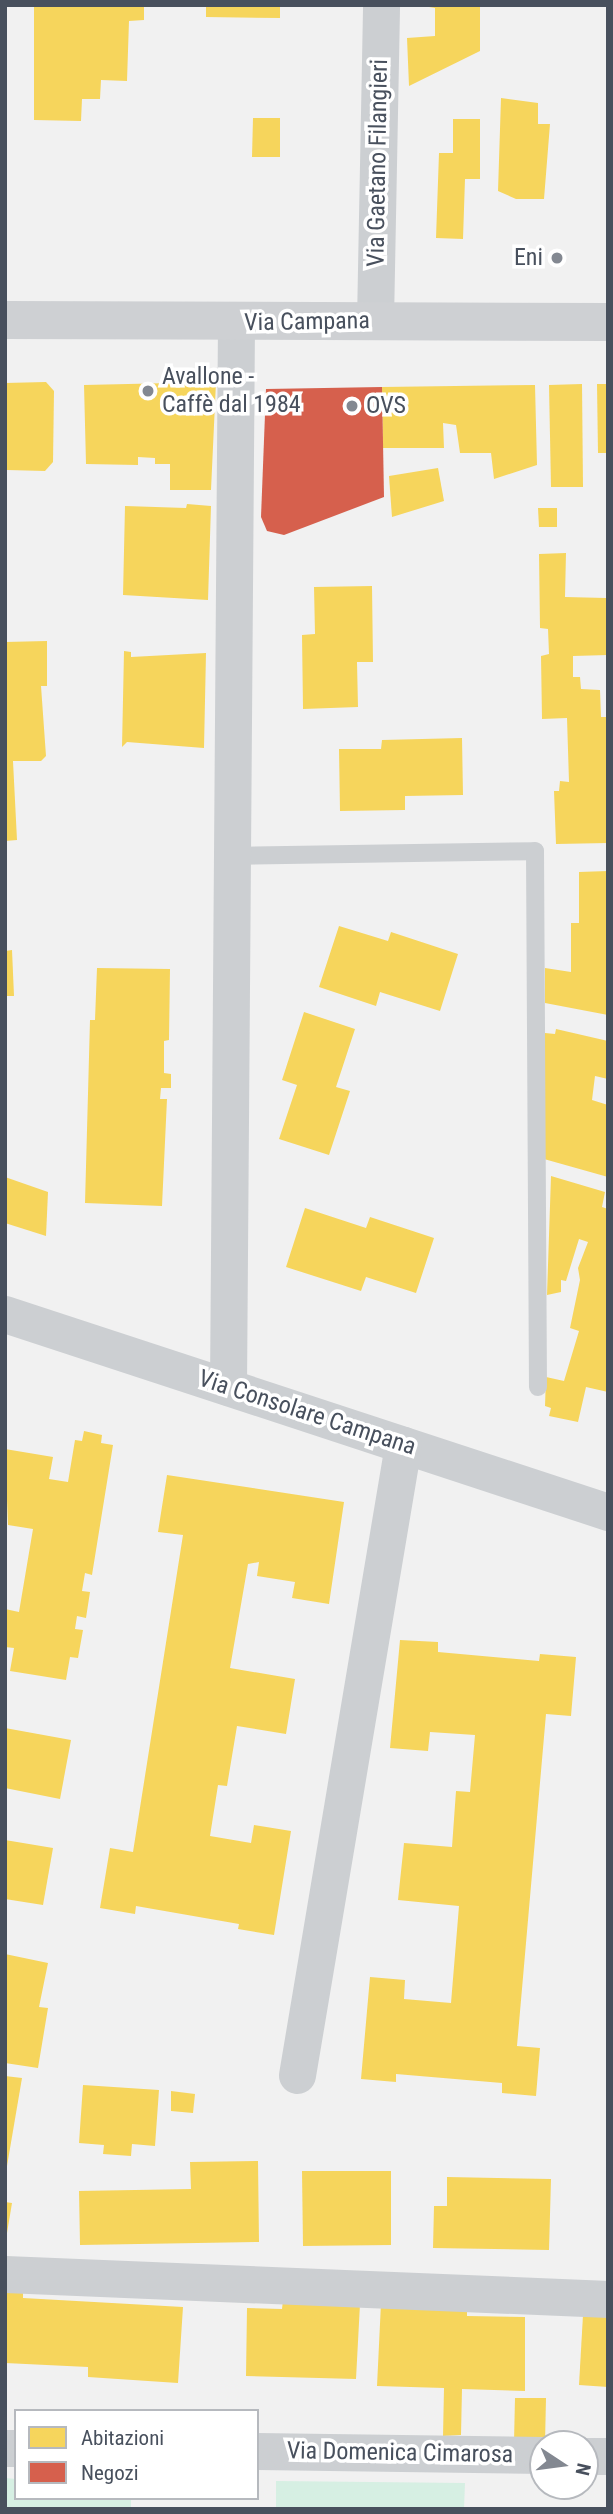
<!DOCTYPE html>
<meta charset="utf-8">
<style>
body{margin:0}
#map{position:relative;width:613px;height:2514px;overflow:hidden;background:#f1f1f1;font-family:"Roboto Condensed",sans-serif}
div>[style]{position:absolute}
[style*='--x']{left:calc(var(--x)*1px);top:calc(var(--y)*1px);width:calc(var(--w)*1px);rotate:calc(var(--a)*1deg)}
.green>*{inset:0;background:#d6efe3}
.homes>*{inset:0;background:#f6d55c}
.shops>*{inset:0;background:#d6604d}
.lane>*{height:18px;margin:-9px;padding:0 9px;transform-origin:9px;border-radius:9px;background:#cccfd2}
.street>*{height:37px;margin:-18.5px;padding:0 18.5px;transform-origin:18.5px;border-radius:18.5px;background:#cccfd2}
.secondary>*{height:38px;margin:-19px;padding:0 19px;transform-origin:19px;border-radius:19px;background:#ced0d3}
.dots>*{width:19px;height:19px;translate:-50% -50%;box-sizing:border-box;border:4px solid #fff;border-radius:50%}
span{translate:-50% -50%;white-space:nowrap;text-align:center;line-height:1.15;-webkit-text-stroke:7px #fff;paint-order:stroke}
.street-label{font-size:24px;color:#48505d}
.poi-label{font-size:24px;color:#48505d}
.right{translate:-100% -50%;text-align:right}
.left{translate:0 -50%;text-align:left}
.frame{position:absolute;inset:0;border:7px solid #48505d;pointer-events:none}
.legend{position:absolute;left:14px;top:2409px;width:245px;height:91px;box-sizing:border-box;background:#fff;border:2px solid #b6b9be;margin:0;padding:9px 12px;list-style:none;font-size:21px;color:#48505d}
.legend li{display:flex;align-items:center;gap:14px;height:35px}
.legend b{width:35px;border:2px solid #b6b9be}
.north{position:absolute;left:529px;top:2430px;width:70px;height:70px;box-sizing:border-box;background:#fff;border:2px solid #b6b9be;border-radius:50%;rotate:103deg;font-size:19px;font-weight:700;line-height:28px;text-align:center;color:#48505d}
.north::after{content:'';display:block;margin:auto;width:24px;height:32px;background:#838891;clip-path:polygon(50% 0,100% 100%,50% 72%,0 100%)}
</style>
<div id="map">
<div class="green">
<div style="clip-path:polygon(5px 2478px,16px 2479px,16px 2498px,131px 2498px,131px 2509px,5px 2509px)"></div>
<div style="clip-path:polygon(276px 2481px,465px 2483px,464px 2509px,276px 2509px)"></div>
</div>
<div class="homes">
<div style="clip-path:polygon(34px 5px,144px 5px,144px 20px,129px 21px,127px 81px,101px 80px,100px 99px,82px 99px,81px 121px,34px 120px)"></div>
<div style="clip-path:polygon(206px 5px,280px 5px,280px 18px,206px 17px)"></div>
<div style="clip-path:polygon(417px 5px,480px 5px,480px 51px,409px 86px,407px 38px,435px 36px,435px 8px)"></div>
<div style="clip-path:polygon(501px 98px,538px 103px,538px 124px,550px 124px,544px 199px,516px 199px,498px 191px)"></div>
<div style="clip-path:polygon(253px 118px,280px 118px,280px 157px,252px 157px)"></div>
<div style="clip-path:polygon(453px 119px,480px 119px,480px 179px,465px 179px,463px 239px,436px 238px,439px 153px,453px 153px)"></div>
<div style="clip-path:polygon(46px 382px,54px 391px,53px 462px,45px 471px,7px 470px,5px 383px)"></div>
<div style="clip-path:polygon(216px 382px,211px 490px,170px 490px,170px 464px,155px 464px,155px 458px,138px 457px,138px 465px,86px 464px,84px 385px)"></div>
<div style="clip-path:polygon(582px 384px,583px 487px,551px 487px,549px 385px)"></div>
<div style="clip-path:polygon(597px 384px,608px 384px,608px 453px,598px 453px)"></div>
<div style="clip-path:polygon(535px 385px,537px 465px,494px 479px,491px 453px,460px 453px,456px 425px,443px 423px,444px 448px,383px 448px,382px 387px)"></div>
<div style="clip-path:polygon(438px 468px,444px 501px,392px 517px,389px 476px)"></div>
<div style="clip-path:polygon(187px 504px,211px 506px,208px 600px,123px 595px,125px 506px,186px 508px)"></div>
<div style="clip-path:polygon(538px 508px,557px 508px,557px 527px,539px 527px)"></div>
<div style="clip-path:polygon(566px 553px,565px 597px,606px 598px,608px 655px,573px 656px,573px 677px,580px 677px,581px 689px,600px 690px,601px 717px,608px 717px,608px 843px,556px 844px,554px 791px,559px 791px,560px 781px,569px 782px,567px 718px,542px 719px,541px 656px,549px 654px,548px 629px,540px 628px,539px 554px)"></div>
<div style="clip-path:polygon(372px 586px,373px 662px,357px 662px,358px 707px,303px 709px,302px 635px,315px 634px,314px 587px)"></div>
<div style="clip-path:polygon(47px 641px,47px 686px,41px 686px,46px 756px,41px 761px,13px 761px,17px 840px,5px 841px,5px 642px)"></div>
<div style="clip-path:polygon(124px 651px,131px 652px,131px 657px,206px 653px,204px 748px,127px 742px,122px 747px)"></div>
<div style="clip-path:polygon(462px 738px,463px 795px,405px 796px,405px 810px,340px 811px,339px 749px,381px 749px,382px 740px)"></div>
<div style="clip-path:polygon(608px 871px,608px 1015px,545px 1003px,545px 968px,571px 972px,571px 923px,579px 923px,579px 872px)"></div>
<div style="clip-path:polygon(339px 926px,388px 941px,391px 932px,458px 954px,440px 1011px,380px 992px,376px 1006px,319px 987px)"></div>
<div style="clip-path:polygon(12px 950px,14px 996px,5px 996px,5px 951px)"></div>
<div style="clip-path:polygon(97px 968px,170px 969px,169px 1040px,164px 1041px,164px 1073px,171px 1074px,171px 1088px,161px 1088px,160px 1099px,167px 1099px,162px 1206px,85px 1203px,90px 1020px,95px 1020px)"></div>
<div style="clip-path:polygon(304px 1012px,355px 1029px,336px 1087px,350px 1091px,329px 1155px,279px 1139px,297px 1085px,282px 1080px)"></div>
<div style="clip-path:polygon(556px 1029px,608px 1041px,608px 1079px,595px 1076px,592px 1100px,608px 1105px,608px 1177px,544px 1159px,545px 1033px,555px 1034px)"></div>
<div style="clip-path:polygon(551px 1176px,605px 1192px,602px 1207px,608px 1209px,608px 1392px,586px 1387px,578px 1422px,549px 1416px,551px 1408px,545px 1406px,546px 1377px,564px 1381px,579px 1331px,570px 1328px,580px 1280px,578px 1268px,588px 1242px,579px 1239px,566px 1281px,561px 1280px,561px 1292px,547px 1295px)"></div>
<div style="clip-path:polygon(5px 1177px,48px 1192px,46px 1236px,5px 1223px)"></div>
<div style="clip-path:polygon(305px 1208px,366px 1228px,370px 1217px,434px 1238px,416px 1293px,366px 1277px,361px 1291px,286px 1267px)"></div>
<div style="clip-path:polygon(84px 1431px,102px 1435px,101px 1443px,113px 1445px,92px 1575px,85px 1573px,82px 1591px,90px 1592px,86px 1618px,77px 1616px,75px 1629px,83px 1630px,78px 1658px,70px 1657px,66px 1680px,10px 1671px,14px 1648px,5px 1647px,5px 1609px,19px 1612px,33px 1529px,8px 1525px,5px 1449px,53px 1457px,49px 1479px,68px 1482px,75px 1440px,82px 1441px)"></div>
<div style="clip-path:polygon(167px 1475px,344px 1502px,329px 1604px,292px 1598px,295px 1582px,257px 1576px,259px 1562px,248px 1564px,230px 1668px,295px 1679px,286px 1734px,237px 1726px,227px 1786px,218px 1785px,210px 1836px,251px 1843px,254px 1825px,291px 1831px,274px 1935px,238px 1929px,239px 1924px,136px 1906px,135px 1914px,100px 1908px,110px 1848px,133px 1852px,183px 1535px,158px 1532px)"></div>
<div style="clip-path:polygon(400px 1640px,438px 1642px,438px 1652px,539px 1661px,540px 1654px,576px 1657px,571px 1716px,546px 1714px,517px 2046px,540px 2048px,536px 2096px,502px 2093px,502px 2083px,396px 2074px,396px 2082px,361px 2079px,370px 1977px,405px 1980px,404px 1999px,451px 2003px,459px 1906px,398px 1900px,404px 1843px,452px 1847px,456px 1791px,470px 1792px,475px 1735px,430px 1732px,428px 1751px,390px 1748px)"></div>
<div style="clip-path:polygon(5px 1728px,71px 1740px,60px 1799px,5px 1788px)"></div>
<div style="clip-path:polygon(5px 1840px,53px 1848px,43px 1905px,5px 1899px)"></div>
<div style="clip-path:polygon(5px 1954px,48px 1963px,39px 2007px,48px 2008px,38px 2068px,5px 2063px)"></div>
<div style="clip-path:polygon(5px 2076px,22px 2078px,7px 2166px,5px 2166px)"></div>
<div style="clip-path:polygon(83px 2085px,159px 2090px,155px 2146px,132px 2144px,131px 2156px,103px 2154px,104px 2145px,79px 2143px)"></div>
<div style="clip-path:polygon(171px 2091px,195px 2094px,193px 2113px,171px 2111px)"></div>
<div style="clip-path:polygon(258px 2161px,259px 2242px,80px 2245px,79px 2191px,191px 2189px,190px 2162px)"></div>
<div style="clip-path:polygon(302px 2171px,391px 2171px,391px 2245px,303px 2246px)"></div>
<div style="clip-path:polygon(447px 2177px,551px 2179px,549px 2250px,433px 2248px,434px 2206px,447px 2206px)"></div>
<div style="clip-path:polygon(5px 2202px,12px 2203px,7px 2233px,5px 2233px)"></div>
<div style="clip-path:polygon(5px 2290px,23px 2291px,23px 2298px,183px 2307px,178px 2383px,88px 2377px,88px 2367px,5px 2363px)"></div>
<div style="clip-path:polygon(283px 2300px,360px 2304px,356px 2379px,246px 2376px,247px 2308px,282px 2309px)"></div>
<div style="clip-path:polygon(381px 2303px,467px 2306px,467px 2316px,525px 2317px,525px 2391px,462px 2389px,461px 2435px,443px 2436px,444px 2388px,377px 2386px)"></div>
<div style="clip-path:polygon(583px 2315px,608px 2316px,608px 2387px,579px 2385px)"></div>
<div style="clip-path:polygon(515px 2398px,546px 2398px,545px 2443px,514px 2442px)"></div>
</div>
<div class="shops">
<div style="clip-path:polygon(382px 387px,384px 497px,284px 535px,267px 531px,261px 517px,266px 389px)"></div>
</div>
<div class="lane">
<div style="--x:229;--y:856;--w:306;--a:-0.9"></div>
<div style="--x:535;--y:851;--w:536;--a:89.68"></div>
</div>
<div class="street">
<div style="--x:375;--y:321;--w:316;--a:-88.9"></div>
<div style="--x:5;--y:1314;--w:635;--a:18.18"></div>
<div style="--x:228;--y:1387;--w:1064;--a:-89.57"></div>
<div style="--x:297;--y:2075;--w:639;--a:-80.45"></div>
<div style="--x:5;--y:2274;--w:604;--a:2.37"></div>
<div style="--x:5;--y:2448;--w:11;--a:0"></div>
<div style="--x:257;--y:2451;--w:286;--a:0.8"></div>
<div style="--x:585;--y:2456;--w:23;--a:0"></div>
</div>
<div class="secondary">
<div style="--x:5;--y:320;--w:603;--a:0.19"></div>
</div>
<div class="dots">
<div style="left:557px;top:258px;background:#838891"></div>
<div style="left:148px;top:391px;background:#838891"></div>
<div style="left:352px;top:406px;background:#838891"></div>
</div>
<div class="street-label">
<span style="left:378px;top:163px;rotate:-89deg">Via Gaetano Filangieri</span>
<span style="left:307px;top:322px;rotate:-1deg">Via Campana</span>
<span style="left:307px;top:1413px;rotate:18deg">Via Consolare Campana</span>
<span style="left:400px;top:2453px;rotate:1deg">Via Domenica Cimarosa</span>
</div>
<div class="poi-label">
<span class="right" style="left:543px;top:258px">Eni</span>
<span class="left" style="left:162px;top:391px">Avallone -<br>Caffè dal 1984</span>
<span class="left" style="left:366px;top:406px">OVS</span>
</div>
<div class="frame"></div>
<ul class="legend">
<li><b style="height:19px;background:#f6d55c"></b>Abitazioni</li>
<li><b style="height:19px;background:#d6604d"></b>Negozi</li>
</ul>
<div class="north">N</div>
</div>
